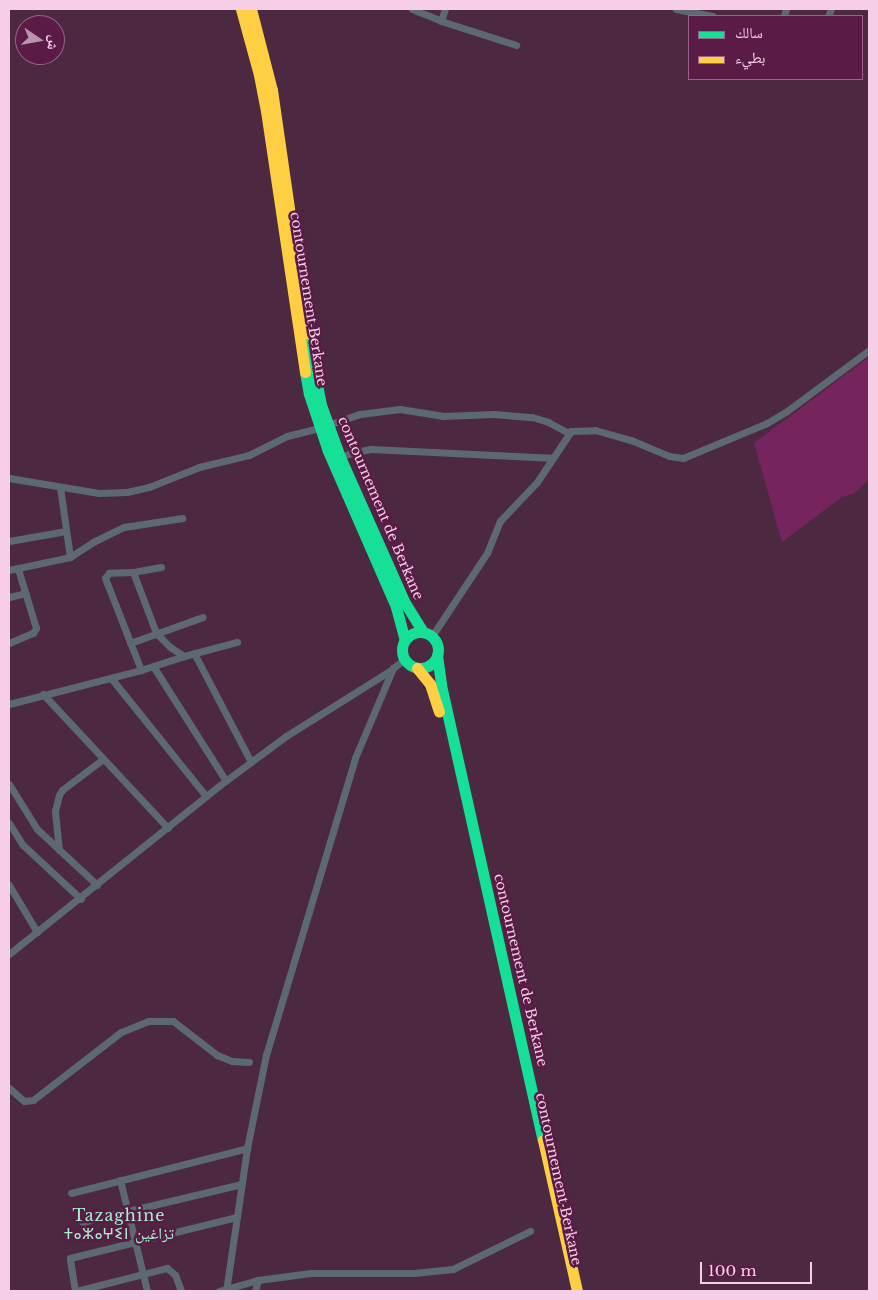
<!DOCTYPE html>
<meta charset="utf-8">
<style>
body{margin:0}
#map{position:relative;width:878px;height:1300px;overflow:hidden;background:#4c2941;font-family:"Libre Baskerville","Noto Naskh Arabic","Noto Sans Tifinagh",serif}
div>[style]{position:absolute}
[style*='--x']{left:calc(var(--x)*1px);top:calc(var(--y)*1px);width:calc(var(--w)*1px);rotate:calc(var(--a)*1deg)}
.green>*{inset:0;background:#75245e}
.street>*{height:7px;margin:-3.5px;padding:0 3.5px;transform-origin:3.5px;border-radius:3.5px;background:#5d6972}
.fast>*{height:11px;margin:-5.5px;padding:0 5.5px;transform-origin:5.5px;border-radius:5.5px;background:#16e098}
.fast>.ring{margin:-5.5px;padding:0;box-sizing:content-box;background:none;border:11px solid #16e098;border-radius:50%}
.slow>*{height:11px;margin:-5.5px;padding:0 5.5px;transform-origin:5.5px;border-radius:5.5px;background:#ffcf43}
span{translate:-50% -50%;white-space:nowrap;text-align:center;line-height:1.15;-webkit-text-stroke:5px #5a1b47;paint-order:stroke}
.street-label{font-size:14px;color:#f6cee6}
.quarter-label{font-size:16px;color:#a1f4c9;letter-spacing:1px}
.frame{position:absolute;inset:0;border:10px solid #f6cee6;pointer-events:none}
.legend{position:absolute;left:688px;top:15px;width:175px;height:65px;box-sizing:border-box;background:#5a1b47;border:1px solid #986387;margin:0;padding:6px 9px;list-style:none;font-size:15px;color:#f6cee6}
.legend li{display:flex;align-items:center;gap:10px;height:25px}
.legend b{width:25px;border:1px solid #986387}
.north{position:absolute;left:15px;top:15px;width:50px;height:50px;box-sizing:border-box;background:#5a1b47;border:1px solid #986387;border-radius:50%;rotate:102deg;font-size:14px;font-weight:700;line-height:20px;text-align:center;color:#f6cee6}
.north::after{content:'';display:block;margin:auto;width:18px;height:22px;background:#ba94ac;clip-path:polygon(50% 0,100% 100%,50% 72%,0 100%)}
.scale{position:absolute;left:700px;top:1262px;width:112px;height:22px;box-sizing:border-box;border:2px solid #f6cee6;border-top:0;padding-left:6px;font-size:15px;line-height:18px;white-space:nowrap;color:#f6cee6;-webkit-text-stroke:4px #5a1b47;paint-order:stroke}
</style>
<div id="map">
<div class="green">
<div style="clip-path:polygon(869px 357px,869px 480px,853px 494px,842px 497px,782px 542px,754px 443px)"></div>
</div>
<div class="street">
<div style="--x:412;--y:9;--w:31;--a:22"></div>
<div style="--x:441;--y:21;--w:79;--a:17.7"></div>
<div style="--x:676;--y:9;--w:37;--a:11"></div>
<div style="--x:784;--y:16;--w:7;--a:-74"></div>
<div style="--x:828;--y:16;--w:8;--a:-67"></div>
<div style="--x:441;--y:21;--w:13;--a:-72"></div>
<div style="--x:328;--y:425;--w:34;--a:-19"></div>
<div style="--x:360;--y:414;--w:40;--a:-7.1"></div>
<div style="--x:400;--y:409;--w:44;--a:9.2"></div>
<div style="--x:443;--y:416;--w:51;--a:-2.2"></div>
<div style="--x:494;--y:414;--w:38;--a:5"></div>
<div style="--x:532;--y:417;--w:17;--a:17"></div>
<div style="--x:548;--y:422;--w:24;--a:28"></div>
<div style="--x:340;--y:457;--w:15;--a:-20"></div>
<div style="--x:354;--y:452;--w:17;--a:-10"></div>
<div style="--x:371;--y:449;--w:181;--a:2.8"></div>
<div style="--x:9;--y:478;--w:91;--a:9.5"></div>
<div style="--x:99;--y:493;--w:28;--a:-2"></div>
<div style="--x:127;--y:492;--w:23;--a:-13"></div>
<div style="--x:149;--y:487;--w:54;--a:-21.8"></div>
<div style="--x:199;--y:467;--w:51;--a:-13.5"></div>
<div style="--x:249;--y:455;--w:42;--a:-26.6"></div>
<div style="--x:287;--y:436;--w:33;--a:-14"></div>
<div style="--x:60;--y:487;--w:71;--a:81.9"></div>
<div style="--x:9;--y:541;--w:58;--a:-10"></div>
<div style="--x:161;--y:567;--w:28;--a:170"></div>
<div style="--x:133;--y:572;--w:65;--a:69.3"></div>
<div style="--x:156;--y:633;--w:20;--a:45"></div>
<div style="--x:170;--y:647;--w:17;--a:33"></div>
<div style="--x:9;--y:570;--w:62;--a:-12"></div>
<div style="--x:70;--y:557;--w:30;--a:-33"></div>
<div style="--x:95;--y:541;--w:32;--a:-26"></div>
<div style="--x:124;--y:527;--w:59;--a:-8.8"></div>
<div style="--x:133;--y:572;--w:24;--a:178"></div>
<div style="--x:109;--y:573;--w:6;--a:129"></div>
<div style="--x:105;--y:578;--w:99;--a:68.6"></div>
<div style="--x:9;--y:597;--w:17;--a:-13"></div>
<div style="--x:432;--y:636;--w:100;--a:-56.5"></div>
<div style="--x:487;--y:553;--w:35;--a:-68"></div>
<div style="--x:500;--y:521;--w:54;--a:-46.5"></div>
<div style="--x:537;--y:482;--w:61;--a:-56.3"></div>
<div style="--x:571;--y:431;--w:24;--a:-2"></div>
<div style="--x:595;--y:430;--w:37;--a:16"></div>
<div style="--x:631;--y:440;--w:41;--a:22.8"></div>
<div style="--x:669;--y:456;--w:14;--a:8"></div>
<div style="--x:683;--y:458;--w:91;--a:-22.6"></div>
<div style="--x:767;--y:423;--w:23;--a:-31"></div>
<div style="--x:787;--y:411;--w:102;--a:-36.6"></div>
<div style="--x:9;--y:643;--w:26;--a:-23"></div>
<div style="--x:33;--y:633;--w:6;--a:-59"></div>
<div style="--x:36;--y:628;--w:62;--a:-107"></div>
<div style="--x:130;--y:643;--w:77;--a:-19.6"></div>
<div style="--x:194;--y:653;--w:123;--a:62.4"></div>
<div style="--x:153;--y:666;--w:136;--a:57.6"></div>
<div style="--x:111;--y:678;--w:151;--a:51.2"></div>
<div style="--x:43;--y:694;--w:183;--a:47"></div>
<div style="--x:9;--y:704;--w:136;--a:-14.4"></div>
<div style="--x:141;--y:670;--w:45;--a:-18"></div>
<div style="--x:184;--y:656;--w:55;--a:-14.8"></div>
<div style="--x:9;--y:784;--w:53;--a:58.1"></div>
<div style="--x:37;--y:829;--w:82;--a:43"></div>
<div style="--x:9;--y:823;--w:26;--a:58"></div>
<div style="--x:23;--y:845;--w:79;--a:43"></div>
<div style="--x:59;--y:850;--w:39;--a:-96"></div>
<div style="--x:55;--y:811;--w:16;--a:-76"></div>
<div style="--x:59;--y:795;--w:6;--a:-59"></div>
<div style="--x:62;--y:790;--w:51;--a:-37.1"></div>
<div style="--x:9;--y:885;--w:55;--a:59.2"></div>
<div style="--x:9;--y:954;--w:270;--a:-38.7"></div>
<div style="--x:220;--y:785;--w:82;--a:-36.6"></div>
<div style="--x:286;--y:736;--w:126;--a:-32.1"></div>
<div style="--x:9;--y:1088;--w:20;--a:41"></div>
<div style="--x:24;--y:1101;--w:9;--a:-6"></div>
<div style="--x:33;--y:1100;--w:111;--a:-37.7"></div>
<div style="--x:121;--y:1032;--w:29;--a:-22"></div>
<div style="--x:148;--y:1021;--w:25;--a:0"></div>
<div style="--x:173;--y:1021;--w:56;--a:37.7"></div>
<div style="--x:217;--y:1055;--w:16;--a:22"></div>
<div style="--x:232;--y:1061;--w:17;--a:3"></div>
<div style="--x:120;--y:1180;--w:114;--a:76.3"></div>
<div style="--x:71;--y:1193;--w:182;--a:-14.3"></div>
<div style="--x:82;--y:1222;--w:164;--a:-13.4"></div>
<div style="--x:75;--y:1291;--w:33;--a:-99"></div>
<div style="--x:70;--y:1258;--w:172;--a:-13.8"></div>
<div style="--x:76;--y:1291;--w:94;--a:-14.2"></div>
<div style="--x:167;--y:1268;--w:11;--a:41"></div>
<div style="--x:175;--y:1275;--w:17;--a:69"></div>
<div style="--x:219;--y:1291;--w:41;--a:-15.8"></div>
<div style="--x:258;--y:1280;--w:53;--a:-7.5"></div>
<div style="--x:311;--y:1273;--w:103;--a:0"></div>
<div style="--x:414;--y:1273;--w:39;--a:-6"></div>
<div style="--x:453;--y:1269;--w:86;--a:-26.3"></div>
<div style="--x:226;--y:1291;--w:145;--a:-81.6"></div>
<div style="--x:247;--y:1148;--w:95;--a:-78.5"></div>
<div style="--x:266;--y:1055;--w:310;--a:-73.3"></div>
<div style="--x:355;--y:758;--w:98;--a:-67.1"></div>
<div style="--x:393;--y:668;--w:15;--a:-37"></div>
<div style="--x:255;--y:1291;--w:11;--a:-75"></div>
</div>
<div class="fast">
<div style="--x:307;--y:333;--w:73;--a:79"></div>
<div style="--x:321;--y:405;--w:55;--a:69.9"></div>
<div style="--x:340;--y:457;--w:160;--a:66"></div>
<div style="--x:405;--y:603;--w:34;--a:58"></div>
<div style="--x:305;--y:372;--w:22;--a:80"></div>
<div style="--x:309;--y:394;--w:60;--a:71.6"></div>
<div style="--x:328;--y:451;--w:170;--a:66.4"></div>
<div style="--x:396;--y:607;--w:34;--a:75"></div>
<div class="ring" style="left:402px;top:632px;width:25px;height:25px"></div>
<div style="--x:437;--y:655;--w:30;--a:82"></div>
<div style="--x:441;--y:685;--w:466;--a:77.4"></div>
</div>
<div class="slow">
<div style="--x:241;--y:9;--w:68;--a:74.7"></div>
<div style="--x:259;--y:75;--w:37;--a:79"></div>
<div style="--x:266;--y:111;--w:264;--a:81.5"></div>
<div style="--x:251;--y:9;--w:84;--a:75.5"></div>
<div style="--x:272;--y:90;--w:246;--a:81.8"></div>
<div style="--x:417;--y:668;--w:21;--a:51"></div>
<div style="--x:430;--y:684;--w:29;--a:72"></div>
<div style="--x:543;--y:1140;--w:155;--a:77.3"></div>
</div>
<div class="street-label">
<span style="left:309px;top:299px;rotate:81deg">contournement Berkane</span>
<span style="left:381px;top:508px;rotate:67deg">contournement de Berkane</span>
<span style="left:521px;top:970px;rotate:77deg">contournement de Berkane</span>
<span style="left:559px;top:1179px;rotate:78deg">contournement Berkane</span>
</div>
<div class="quarter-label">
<span style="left:119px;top:1224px">Tazaghine<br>ⵜⴰⵣⴰⵖⵉⵏ تزاغين</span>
</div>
<div class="frame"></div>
<ul class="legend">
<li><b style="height:6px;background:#16e098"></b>سالك</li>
<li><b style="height:6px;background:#ffcf43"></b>بطيء</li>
</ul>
<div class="north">ش</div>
<div class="scale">100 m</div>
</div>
